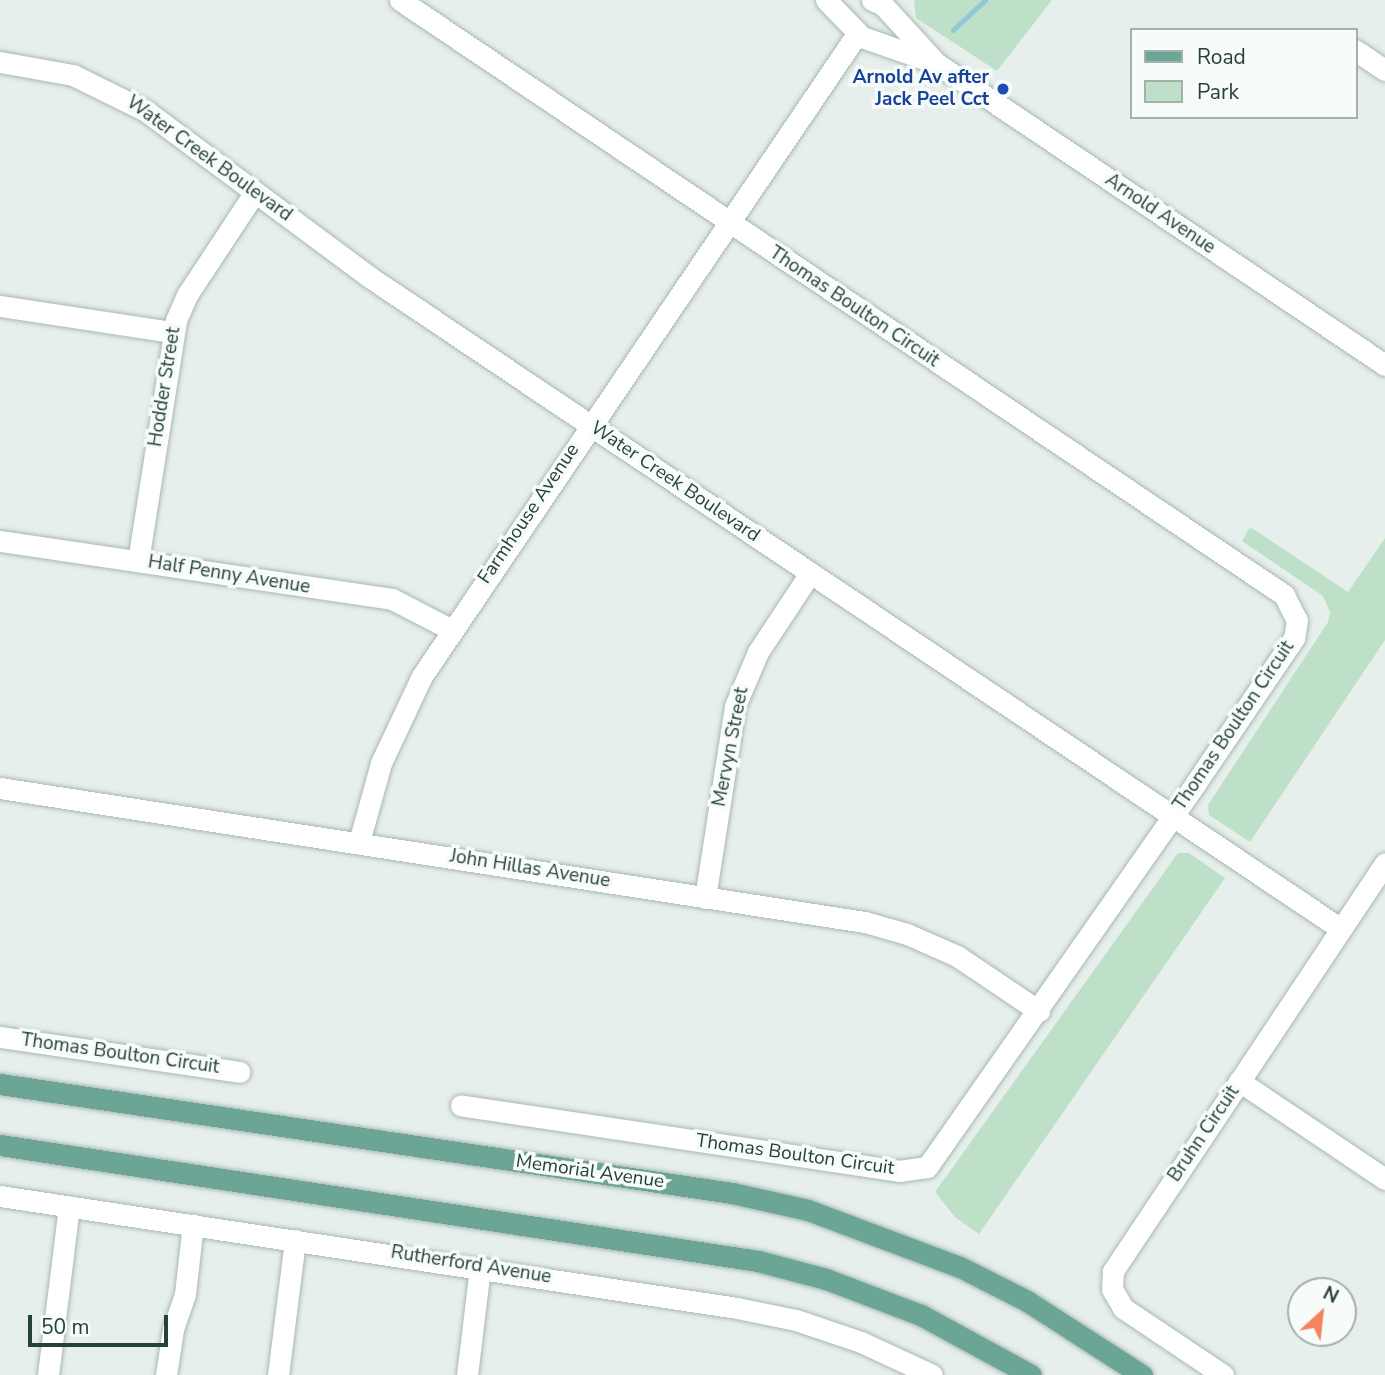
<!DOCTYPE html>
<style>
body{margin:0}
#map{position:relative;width:1385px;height:1375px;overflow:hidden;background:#e6efeb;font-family:"Nunito Sans",sans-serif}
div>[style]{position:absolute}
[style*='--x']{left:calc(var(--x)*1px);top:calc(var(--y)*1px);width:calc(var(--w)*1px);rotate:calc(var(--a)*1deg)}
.green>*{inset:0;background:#bfe0c8}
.stream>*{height:5px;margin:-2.5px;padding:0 2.5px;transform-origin:2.5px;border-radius:2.5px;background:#8ec9d4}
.roads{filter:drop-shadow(0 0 2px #a8b8b2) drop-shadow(0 0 2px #a8b8b2)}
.minor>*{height:21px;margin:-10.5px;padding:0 10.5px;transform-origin:10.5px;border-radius:10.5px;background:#fff}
.tertiary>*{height:21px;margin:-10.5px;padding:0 10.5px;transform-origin:10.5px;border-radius:10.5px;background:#fff}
.primary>*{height:21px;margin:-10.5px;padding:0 10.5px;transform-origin:10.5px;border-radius:10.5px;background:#6aa596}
.dots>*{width:19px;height:19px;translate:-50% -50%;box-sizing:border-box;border:4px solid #f7fbf9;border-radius:50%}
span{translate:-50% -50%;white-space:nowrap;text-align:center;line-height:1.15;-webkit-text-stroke:7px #f7fbf9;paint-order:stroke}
.transit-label{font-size:19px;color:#164399;font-weight:700}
.right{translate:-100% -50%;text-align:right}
.street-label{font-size:19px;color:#24423a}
.legend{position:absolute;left:1130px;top:28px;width:228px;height:91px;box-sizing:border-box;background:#f7fbf9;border:2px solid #a3b1ad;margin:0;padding:9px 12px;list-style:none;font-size:21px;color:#24423a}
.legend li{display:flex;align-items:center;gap:14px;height:35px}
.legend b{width:35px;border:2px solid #a3b1ad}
.north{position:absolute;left:1287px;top:1277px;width:70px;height:70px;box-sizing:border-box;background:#f7fbf9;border:2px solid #a3b1ad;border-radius:50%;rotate:27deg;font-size:19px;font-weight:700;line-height:28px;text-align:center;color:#24423a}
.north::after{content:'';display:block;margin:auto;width:24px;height:32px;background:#f4845f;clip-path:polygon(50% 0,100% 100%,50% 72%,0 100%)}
.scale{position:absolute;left:28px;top:1315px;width:140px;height:32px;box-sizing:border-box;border:4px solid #24423a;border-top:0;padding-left:9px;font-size:21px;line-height:24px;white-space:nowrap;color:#24423a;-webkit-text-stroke:5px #f7fbf9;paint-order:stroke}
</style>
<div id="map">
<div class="green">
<div style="clip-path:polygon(914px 0,1052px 0,997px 71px,916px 18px)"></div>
<div style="clip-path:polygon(1250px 527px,1348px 592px,1385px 538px,1385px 640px,1250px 842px,1209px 815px,1208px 805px,1328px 622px,1330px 612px,1323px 596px,1242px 541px)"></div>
<div style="clip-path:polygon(1178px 853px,1189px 853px,1225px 878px,979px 1234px,955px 1217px,935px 1192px)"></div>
</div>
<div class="stream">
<div style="--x:953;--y:30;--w:44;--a:-43.2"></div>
</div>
<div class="roads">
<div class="minor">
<div style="--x:400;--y:0;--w:1066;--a:33.94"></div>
<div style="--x:1284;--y:595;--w:28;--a:63"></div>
<div style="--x:1297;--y:620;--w:18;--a:99"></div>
<div style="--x:1294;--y:638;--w:175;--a:124.1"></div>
<div style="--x:1196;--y:783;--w:469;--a:125"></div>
<div style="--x:927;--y:1167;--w:27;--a:172"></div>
<div style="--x:900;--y:1171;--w:444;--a:-171.5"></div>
<div style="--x:1355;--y:50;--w:36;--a:34"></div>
<div style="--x:0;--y:62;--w:74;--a:10.1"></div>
<div style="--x:73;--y:75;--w:81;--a:26.3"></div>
<div style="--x:146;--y:111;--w:280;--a:36.6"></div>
<div style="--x:371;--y:278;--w:1168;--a:33.87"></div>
<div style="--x:0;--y:306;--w:174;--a:8.6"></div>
<div style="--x:0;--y:541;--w:396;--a:8.4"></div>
<div style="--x:392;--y:599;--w:68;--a:27.3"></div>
<div style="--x:138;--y:561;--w:244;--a:-81"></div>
<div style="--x:176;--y:320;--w:27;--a:-66"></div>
<div style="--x:187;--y:295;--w:123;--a:-56.6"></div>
<div style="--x:0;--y:788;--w:875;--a:8.81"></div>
<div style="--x:865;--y:922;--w:44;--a:15.9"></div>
<div style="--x:907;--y:934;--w:55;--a:23.7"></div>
<div style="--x:957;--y:956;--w:99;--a:33.9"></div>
<div style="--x:359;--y:842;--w:82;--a:-74.4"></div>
<div style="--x:381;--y:763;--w:96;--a:-64.8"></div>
<div style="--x:422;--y:676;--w:775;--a:-55.88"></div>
<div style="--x:705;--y:898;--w:194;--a:-81.1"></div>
<div style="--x:735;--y:706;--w:59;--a:-66.9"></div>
<div style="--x:758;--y:652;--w:95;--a:-56.6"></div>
<div style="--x:0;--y:1037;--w:242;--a:8.3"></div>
<div style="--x:1239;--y:1081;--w:176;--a:33.9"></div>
<div style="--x:0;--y:1196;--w:745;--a:8.64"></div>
<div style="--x:737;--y:1308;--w:60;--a:11.5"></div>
<div style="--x:796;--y:1320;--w:69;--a:18.7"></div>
<div style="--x:861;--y:1342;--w:78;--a:24.9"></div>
<div style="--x:48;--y:1375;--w:170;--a:-82.9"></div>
<div style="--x:166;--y:1375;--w:47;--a:-81.3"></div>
<div style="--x:173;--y:1329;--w:37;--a:-71"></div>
<div style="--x:185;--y:1294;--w:70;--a:-83.5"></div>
<div style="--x:278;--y:1375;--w:136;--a:-82.8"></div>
<div style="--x:467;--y:1375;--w:109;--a:-83.1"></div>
<div style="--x:1223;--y:1375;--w:120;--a:-146.2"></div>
<div style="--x:1123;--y:1308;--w:22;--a:-120"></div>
<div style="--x:1112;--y:1289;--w:18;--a:-87"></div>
<div style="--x:1113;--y:1271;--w:490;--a:-56.3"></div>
</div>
<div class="tertiary">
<div style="--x:826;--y:0;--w:52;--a:45.8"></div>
<div style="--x:862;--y:37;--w:78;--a:19.4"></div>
<div style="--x:872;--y:0;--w:12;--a:24"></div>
<div style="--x:883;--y:5;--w:79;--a:47.6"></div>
<div style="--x:936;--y:63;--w:541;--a:33.93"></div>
</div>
<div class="primary">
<div style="--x:0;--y:1084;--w:740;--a:8.47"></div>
<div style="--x:732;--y:1193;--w:78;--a:12.6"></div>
<div style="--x:808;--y:1210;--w:162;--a:20.6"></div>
<div style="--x:960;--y:1267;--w:75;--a:26.9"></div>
<div style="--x:1027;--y:1301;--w:137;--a:32.8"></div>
<div style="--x:0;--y:1145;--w:767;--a:8.7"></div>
<div style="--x:758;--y:1261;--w:70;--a:14.8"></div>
<div style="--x:826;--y:1279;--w:102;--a:20.8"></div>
<div style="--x:921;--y:1315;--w:125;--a:28.6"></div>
</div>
</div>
<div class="dots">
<div style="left:1003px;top:89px;background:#1a4fb4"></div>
</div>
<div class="transit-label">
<span class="right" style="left:989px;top:89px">Arnold Av after<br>Jack Peel Cct</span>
</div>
<div class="street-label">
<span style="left:209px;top:159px;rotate:36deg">Water Creek Boulevard</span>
<span style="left:1160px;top:214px;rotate:34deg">Arnold Avenue</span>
<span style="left:854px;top:307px;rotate:34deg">Thomas Boulton Circuit</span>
<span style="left:165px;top:387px;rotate:-81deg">Hodder Street</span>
<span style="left:675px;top:482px;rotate:34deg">Water Creek Boulevard</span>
<span style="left:529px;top:514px;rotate:-56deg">Farmhouse Avenue</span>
<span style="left:229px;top:575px;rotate:9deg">Half Penny Avenue</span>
<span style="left:1234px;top:726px;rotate:-56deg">Thomas Boulton Circuit</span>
<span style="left:731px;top:747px;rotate:-79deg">Mervyn Street</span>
<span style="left:530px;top:869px;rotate:9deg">John Hillas Avenue</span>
<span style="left:120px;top:1054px;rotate:8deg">Thomas Boulton Circuit</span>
<span style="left:1204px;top:1134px;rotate:-56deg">Bruhn Circuit</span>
<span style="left:795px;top:1155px;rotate:8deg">Thomas Boulton Circuit</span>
<span style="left:590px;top:1172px;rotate:8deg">Memorial Avenue</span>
<span style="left:471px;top:1265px;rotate:9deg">Rutherford Avenue</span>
</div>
<ul class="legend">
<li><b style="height:9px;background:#6aa596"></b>Road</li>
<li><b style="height:19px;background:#bfe0c8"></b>Park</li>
</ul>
<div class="north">N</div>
<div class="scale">50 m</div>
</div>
